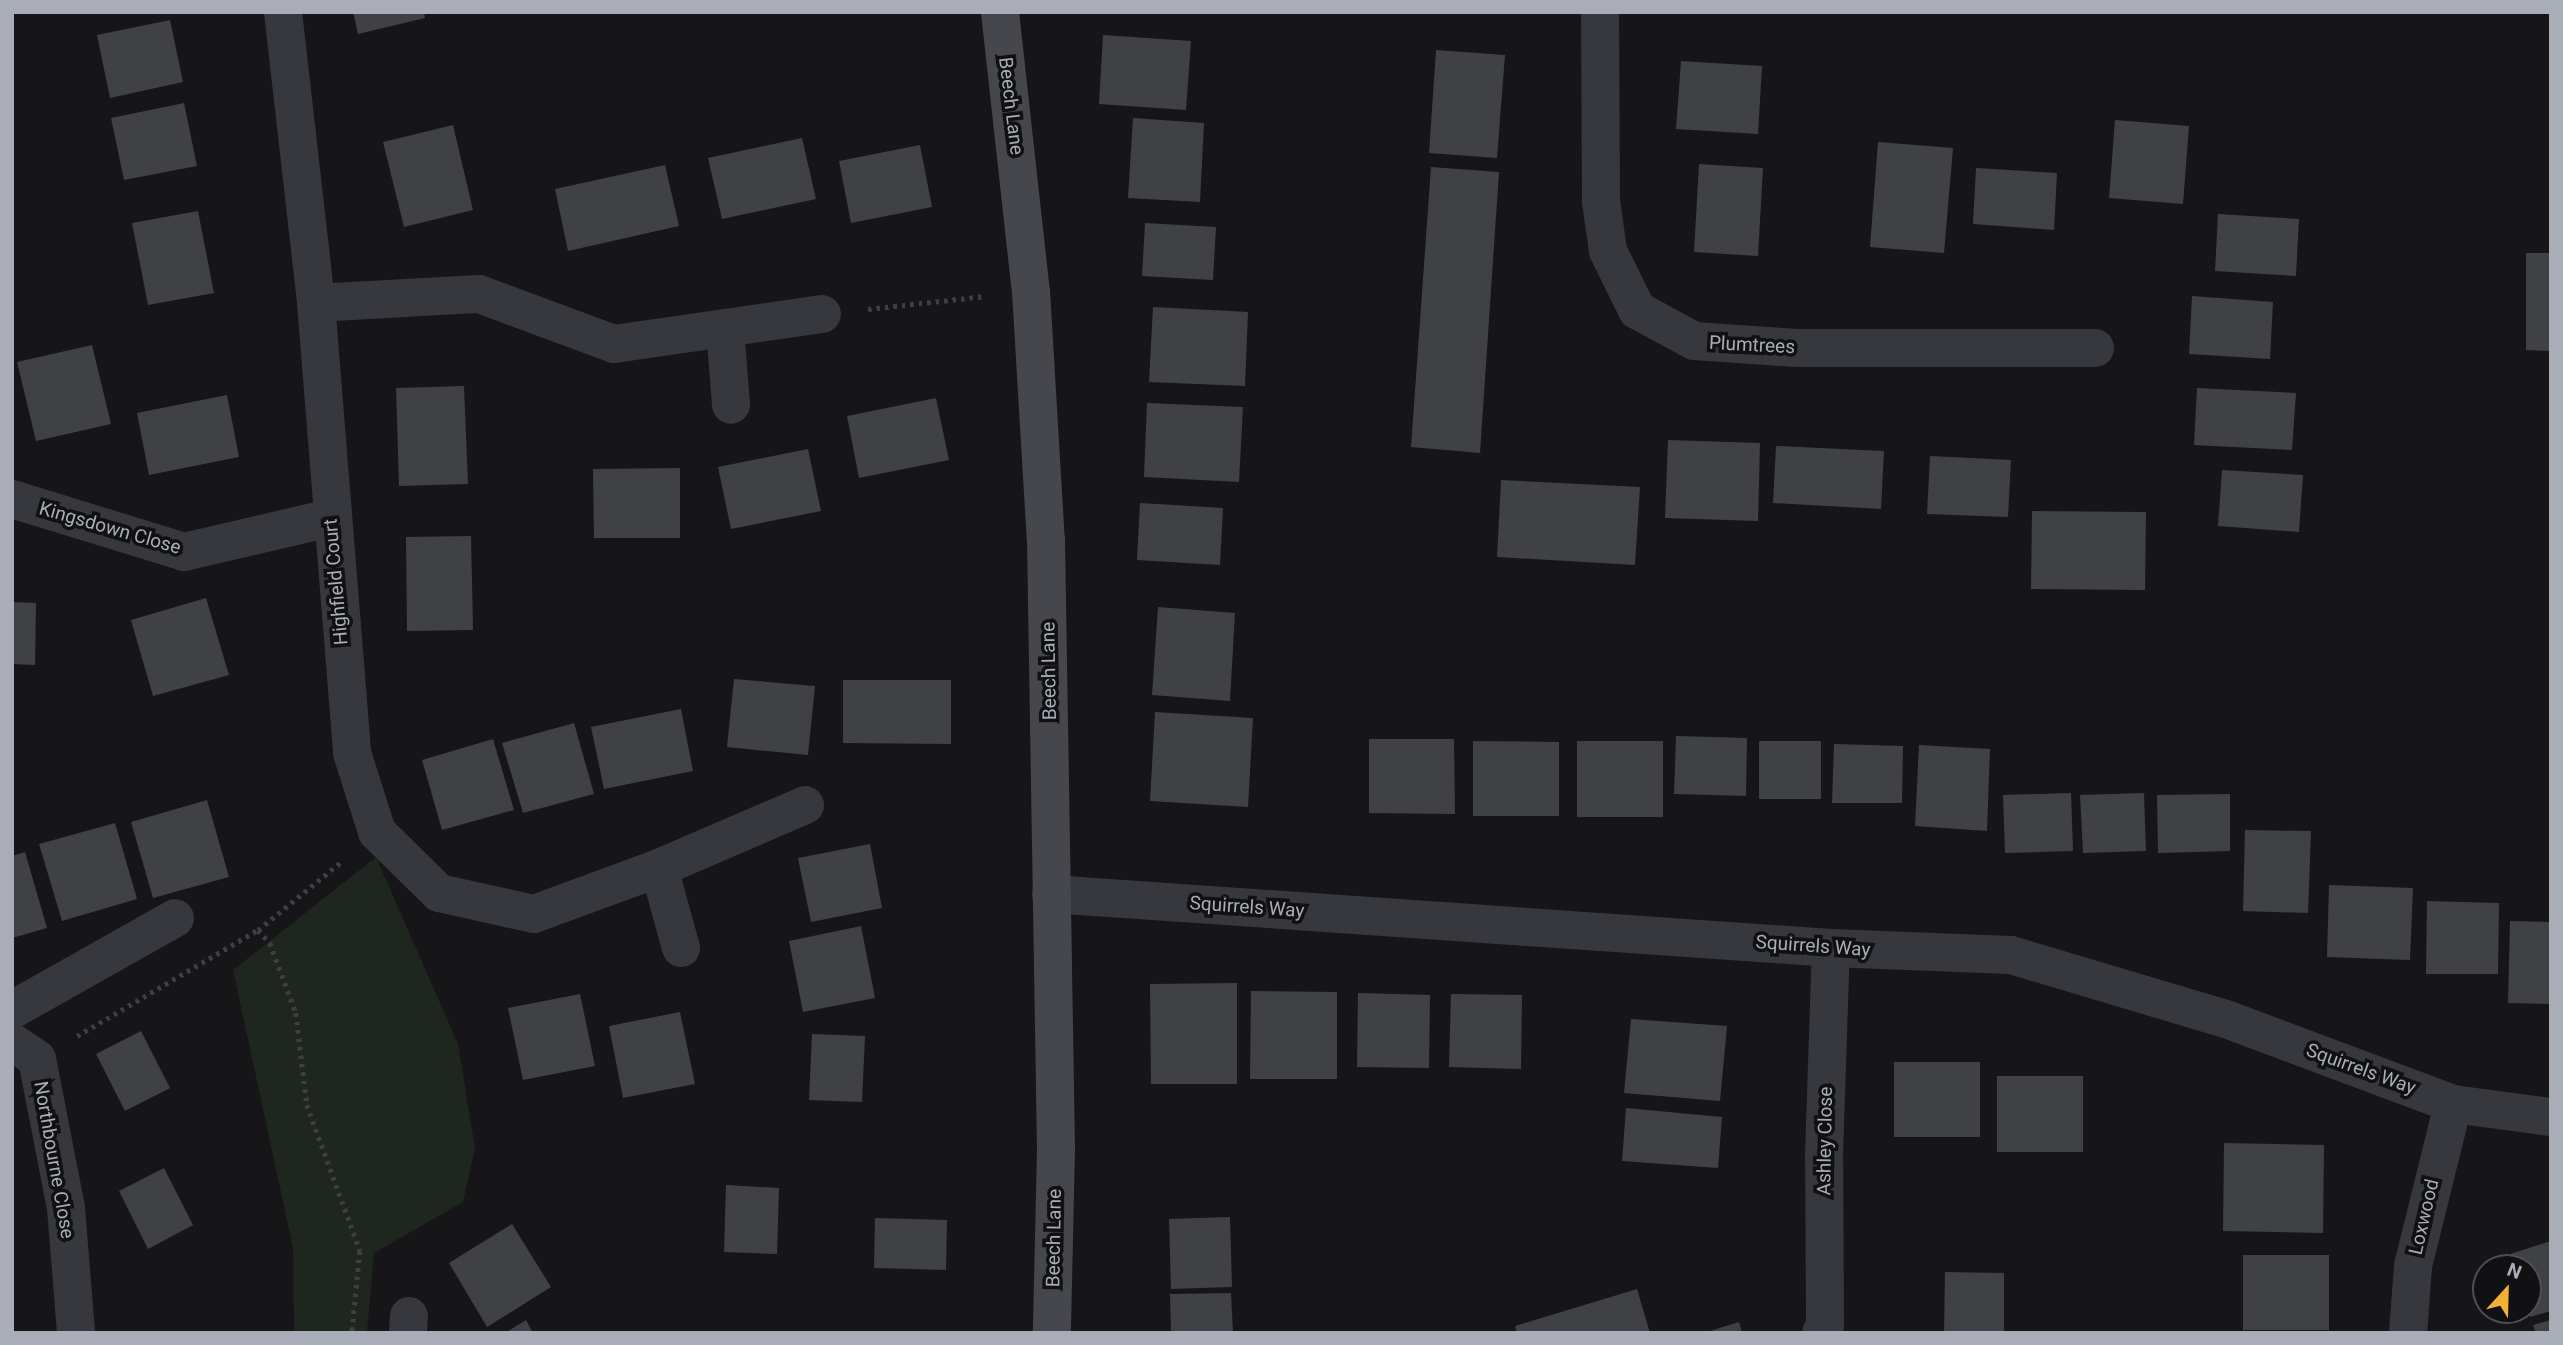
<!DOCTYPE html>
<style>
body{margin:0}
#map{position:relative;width:2563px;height:1345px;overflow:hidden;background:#161618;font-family:Roboto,sans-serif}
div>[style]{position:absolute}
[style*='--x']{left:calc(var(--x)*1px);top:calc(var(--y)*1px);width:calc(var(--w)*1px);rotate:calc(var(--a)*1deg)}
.green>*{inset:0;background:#1e261f}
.building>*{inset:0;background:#404145}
.path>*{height:4.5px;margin-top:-2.25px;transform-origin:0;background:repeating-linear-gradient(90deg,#3d3f44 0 3.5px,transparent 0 8.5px)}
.street>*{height:38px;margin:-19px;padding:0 19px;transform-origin:19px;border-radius:19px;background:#37383d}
.secondary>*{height:38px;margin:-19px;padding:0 19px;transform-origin:19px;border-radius:19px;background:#45474d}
span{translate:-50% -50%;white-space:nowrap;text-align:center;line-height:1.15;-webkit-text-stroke:7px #111113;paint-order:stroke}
.street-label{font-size:19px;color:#a8adb8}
.frame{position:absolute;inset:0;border:14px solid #a8adb8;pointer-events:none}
.north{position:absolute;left:2472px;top:1254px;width:70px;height:70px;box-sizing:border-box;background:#111113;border:2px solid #4d4f55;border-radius:50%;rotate:22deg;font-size:19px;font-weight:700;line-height:28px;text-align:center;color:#a8adb8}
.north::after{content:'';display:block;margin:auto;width:24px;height:32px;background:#f2b134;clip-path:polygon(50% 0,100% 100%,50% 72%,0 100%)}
</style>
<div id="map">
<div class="green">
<div style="clip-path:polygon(376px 857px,458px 1044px,475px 1148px,463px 1202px,374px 1253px,367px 1333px,294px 1333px,293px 1248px,233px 970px)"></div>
</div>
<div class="building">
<div style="clip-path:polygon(353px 12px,424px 12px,425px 18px,358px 34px)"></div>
<div style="clip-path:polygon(170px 20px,183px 82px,110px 98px,97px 35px)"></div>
<div style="clip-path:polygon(1103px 35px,1191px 41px,1186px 110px,1099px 104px)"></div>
<div style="clip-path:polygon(1436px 50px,1505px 55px,1497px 158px,1429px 153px)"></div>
<div style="clip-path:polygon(1681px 61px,1762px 66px,1758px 134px,1676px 129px)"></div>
<div style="clip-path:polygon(184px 103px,197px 166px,124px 180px,111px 118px)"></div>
<div style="clip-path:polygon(1133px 118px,1204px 123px,1200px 202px,1128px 198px)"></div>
<div style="clip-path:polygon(2115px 120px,2189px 126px,2183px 204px,2109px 198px)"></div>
<div style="clip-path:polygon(453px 125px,473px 210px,404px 227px,383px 142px)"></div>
<div style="clip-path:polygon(802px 138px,816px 199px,722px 219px,708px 158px)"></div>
<div style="clip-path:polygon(1878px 142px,1953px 148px,1944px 253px,1870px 247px)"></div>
<div style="clip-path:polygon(920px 145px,932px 207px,851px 223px,839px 161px)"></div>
<div style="clip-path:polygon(1699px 164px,1763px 168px,1758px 256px,1694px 252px)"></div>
<div style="clip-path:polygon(665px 165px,679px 226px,568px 251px,555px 189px)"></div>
<div style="clip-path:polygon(1431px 167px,1499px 172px,1480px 453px,1411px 447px)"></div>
<div style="clip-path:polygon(1976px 168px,2057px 173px,2054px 230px,1973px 224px)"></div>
<div style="clip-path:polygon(198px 211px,214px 293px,148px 305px,132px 223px)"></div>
<div style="clip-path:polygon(2218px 214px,2299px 219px,2296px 276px,2215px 271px)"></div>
<div style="clip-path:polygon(1145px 223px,1216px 227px,1213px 280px,1142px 276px)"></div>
<div style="clip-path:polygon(2526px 253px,2551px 253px,2551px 351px,2526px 350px)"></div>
<div style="clip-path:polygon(2192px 296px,2273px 302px,2270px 359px,2189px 354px)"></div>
<div style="clip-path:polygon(1153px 307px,1248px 312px,1245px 386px,1149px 382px)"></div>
<div style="clip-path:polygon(92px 345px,111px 424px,36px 441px,17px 362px)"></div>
<div style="clip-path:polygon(464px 386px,468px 484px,399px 486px,396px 388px)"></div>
<div style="clip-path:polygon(2197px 388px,2296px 393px,2292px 450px,2194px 445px)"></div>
<div style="clip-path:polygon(227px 395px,239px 457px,149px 475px,137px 413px)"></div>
<div style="clip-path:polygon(936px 398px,949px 460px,859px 478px,847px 416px)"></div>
<div style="clip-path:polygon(1147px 403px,1243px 407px,1239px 482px,1144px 477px)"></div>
<div style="clip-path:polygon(1668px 440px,1760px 443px,1758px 521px,1665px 518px)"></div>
<div style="clip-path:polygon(1776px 446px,1884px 451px,1881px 509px,1773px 503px)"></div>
<div style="clip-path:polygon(808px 449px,821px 511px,731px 529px,718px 467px)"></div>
<div style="clip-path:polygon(1930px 456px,2011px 460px,2008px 517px,1927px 514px)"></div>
<div style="clip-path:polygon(680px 468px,680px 538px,594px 538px,593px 469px)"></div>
<div style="clip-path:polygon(2222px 470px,2303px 475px,2299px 532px,2218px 526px)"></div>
<div style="clip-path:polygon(1501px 480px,1640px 487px,1635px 565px,1497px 557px)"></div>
<div style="clip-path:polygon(1140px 503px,1223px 508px,1220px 565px,1137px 560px)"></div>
<div style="clip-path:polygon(2032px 511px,2146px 512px,2145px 590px,2031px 589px)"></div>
<div style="clip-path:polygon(471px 536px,473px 630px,407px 631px,406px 537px)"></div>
<div style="clip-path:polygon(206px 598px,229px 675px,153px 696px,131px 620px)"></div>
<div style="clip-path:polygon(12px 602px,36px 603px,35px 665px,12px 664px)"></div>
<div style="clip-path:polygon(1158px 607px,1235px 613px,1230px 701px,1152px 695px)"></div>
<div style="clip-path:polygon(734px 679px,815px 686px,808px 755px,727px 747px)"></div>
<div style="clip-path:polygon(843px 680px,951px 680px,951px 744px,843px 743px)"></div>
<div style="clip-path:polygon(681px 709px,693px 771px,604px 789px,591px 727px)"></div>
<div style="clip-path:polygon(1155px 712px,1253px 718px,1248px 807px,1150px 801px)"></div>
<div style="clip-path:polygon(574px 723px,594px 794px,523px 813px,502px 743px)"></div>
<div style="clip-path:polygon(1676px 736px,1747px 738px,1746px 796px,1674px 794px)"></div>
<div style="clip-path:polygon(493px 739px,514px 810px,442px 830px,422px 760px)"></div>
<div style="clip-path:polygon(1369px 739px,1454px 739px,1455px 814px,1369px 813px)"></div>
<div style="clip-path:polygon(1473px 741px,1559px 742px,1559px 816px,1473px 816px)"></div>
<div style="clip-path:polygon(1577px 741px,1663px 741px,1663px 817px,1577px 817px)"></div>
<div style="clip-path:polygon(1759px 741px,1821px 741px,1821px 799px,1759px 799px)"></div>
<div style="clip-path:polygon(1834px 744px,1903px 746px,1902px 803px,1832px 803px)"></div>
<div style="clip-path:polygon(1919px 745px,1990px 749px,1987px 831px,1915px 826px)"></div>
<div style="clip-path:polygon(2071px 793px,2073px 851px,2005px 853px,2003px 795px)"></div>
<div style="clip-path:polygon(2144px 793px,2146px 851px,2083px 853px,2080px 795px)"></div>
<div style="clip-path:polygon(2230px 794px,2230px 851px,2158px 853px,2157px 795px)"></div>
<div style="clip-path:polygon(207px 800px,229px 877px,153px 898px,131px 822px)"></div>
<div style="clip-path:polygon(115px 823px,137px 899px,62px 921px,39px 844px)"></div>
<div style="clip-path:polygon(2245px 830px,2311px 831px,2308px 913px,2243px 911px)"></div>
<div style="clip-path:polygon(870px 844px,882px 908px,811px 922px,798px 858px)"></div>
<div style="clip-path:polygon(25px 852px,47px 928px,12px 938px,12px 856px)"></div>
<div style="clip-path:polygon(2329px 885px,2413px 888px,2410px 960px,2327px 957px)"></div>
<div style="clip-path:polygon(2427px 901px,2499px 903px,2498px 974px,2426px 974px)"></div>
<div style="clip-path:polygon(2510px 921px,2551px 922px,2551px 1004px,2508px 1003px)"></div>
<div style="clip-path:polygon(861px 926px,875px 998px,803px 1012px,789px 941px)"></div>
<div style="clip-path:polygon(1237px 983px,1237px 1084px,1151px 1084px,1150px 984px)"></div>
<div style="clip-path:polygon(1251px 991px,1337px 992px,1337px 1079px,1250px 1079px)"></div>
<div style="clip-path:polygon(1358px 993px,1430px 995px,1429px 1068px,1357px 1067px)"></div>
<div style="clip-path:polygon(580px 994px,595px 1066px,523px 1080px,508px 1008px)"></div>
<div style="clip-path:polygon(1451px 994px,1522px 995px,1521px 1069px,1449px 1067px)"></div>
<div style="clip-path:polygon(680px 1012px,695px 1084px,623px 1098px,609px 1026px)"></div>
<div style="clip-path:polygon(1631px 1019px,1727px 1026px,1720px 1101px,1624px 1093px)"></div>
<div style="clip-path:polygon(141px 1031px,170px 1088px,125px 1111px,96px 1054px)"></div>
<div style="clip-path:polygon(812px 1034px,865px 1036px,862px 1102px,809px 1100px)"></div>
<div style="clip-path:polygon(1894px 1062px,1980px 1062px,1980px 1137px,1894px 1137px)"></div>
<div style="clip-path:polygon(1997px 1076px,2083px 1076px,2083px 1152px,1997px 1152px)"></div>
<div style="clip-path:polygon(1626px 1108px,1722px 1117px,1718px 1168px,1622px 1161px)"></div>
<div style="clip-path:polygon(2224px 1143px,2324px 1145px,2323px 1233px,2223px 1231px)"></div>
<div style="clip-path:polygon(164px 1168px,193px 1225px,148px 1249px,119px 1191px)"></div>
<div style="clip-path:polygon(726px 1185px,779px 1188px,777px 1254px,724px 1252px)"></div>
<div style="clip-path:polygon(1230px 1217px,1232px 1287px,1171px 1289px,1169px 1219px)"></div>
<div style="clip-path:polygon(875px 1218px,947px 1220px,946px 1270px,874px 1268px)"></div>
<div style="clip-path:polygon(512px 1224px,551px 1287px,487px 1327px,449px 1263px)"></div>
<div style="clip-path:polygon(2551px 1241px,2551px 1311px,2530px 1317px,2528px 1268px,2515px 1268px,2510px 1254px)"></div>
<div style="clip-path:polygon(2243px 1255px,2329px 1255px,2329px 1330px,2243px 1330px)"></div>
<div style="clip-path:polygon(1945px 1272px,2004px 1273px,2004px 1333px,1944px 1333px)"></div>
<div style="clip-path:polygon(1637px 1289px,1650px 1333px,1517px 1333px,1515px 1326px)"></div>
<div style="clip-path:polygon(1231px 1293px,1233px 1333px,1171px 1333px,1170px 1294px)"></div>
<div style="clip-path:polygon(526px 1320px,533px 1333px,505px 1333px)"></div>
<div style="clip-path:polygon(2551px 1320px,2551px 1333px,2536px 1333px,2533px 1325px)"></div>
<div style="clip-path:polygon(1739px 1322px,1742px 1333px,1707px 1333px,1707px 1332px)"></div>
</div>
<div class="path">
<div style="--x:868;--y:309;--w:118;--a:-6.3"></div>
<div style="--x:258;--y:930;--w:18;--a:47"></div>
<div style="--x:270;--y:943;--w:75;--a:69.6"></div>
<div style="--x:296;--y:1013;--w:93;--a:83.2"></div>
<div style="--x:307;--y:1105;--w:155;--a:70"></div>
<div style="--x:360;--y:1251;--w:82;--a:95.6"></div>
<div style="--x:77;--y:1036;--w:210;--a:-30.4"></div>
<div style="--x:258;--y:930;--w:107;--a:-39.3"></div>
</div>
<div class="street">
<div style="--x:283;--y:12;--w:293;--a:83.5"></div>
<div style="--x:316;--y:303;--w:451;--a:85.4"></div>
<div style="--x:352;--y:753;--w:83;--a:72.4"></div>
<div style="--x:377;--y:832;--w:87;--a:44.5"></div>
<div style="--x:439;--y:893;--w:97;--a:12.5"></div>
<div style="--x:534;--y:914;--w:133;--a:-20.2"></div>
<div style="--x:659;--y:868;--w:159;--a:-23.3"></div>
<div style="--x:1600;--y:12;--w:189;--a:89.7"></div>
<div style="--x:1601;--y:201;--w:50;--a:82"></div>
<div style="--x:1608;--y:251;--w:66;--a:63.8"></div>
<div style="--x:1637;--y:310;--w:65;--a:28.5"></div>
<div style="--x:1694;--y:341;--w:104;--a:3.9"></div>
<div style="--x:1798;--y:348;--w:297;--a:0"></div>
<div style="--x:316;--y:303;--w:163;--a:-3.2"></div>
<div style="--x:479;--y:294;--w:144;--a:20.3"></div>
<div style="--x:614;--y:344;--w:210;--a:-8.2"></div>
<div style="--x:725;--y:328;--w:77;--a:85.5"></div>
<div style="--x:12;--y:499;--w:180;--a:17.1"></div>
<div style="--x:184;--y:552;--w:150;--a:-13.1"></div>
<div style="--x:659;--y:868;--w:83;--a:74.6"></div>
<div style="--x:1051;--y:894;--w:782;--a:3.96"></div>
<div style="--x:1831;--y:948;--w:180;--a:2.2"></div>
<div style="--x:2011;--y:955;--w:224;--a:16.6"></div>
<div style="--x:2226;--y:1019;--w:242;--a:20.5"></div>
<div style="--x:2453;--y:1104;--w:99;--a:7.6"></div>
<div style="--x:12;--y:1010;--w:187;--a:-29.4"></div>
<div style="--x:12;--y:1042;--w:30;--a:34"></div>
<div style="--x:37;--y:1059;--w:152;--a:79"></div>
<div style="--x:66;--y:1208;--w:125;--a:85.4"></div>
<div style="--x:408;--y:1333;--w:17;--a:-87"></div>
<div style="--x:1821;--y:1333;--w:9;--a:-63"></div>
<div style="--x:1825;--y:1325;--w:170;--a:-90.3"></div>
<div style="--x:1824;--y:1155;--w:207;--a:-88.1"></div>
<div style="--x:2408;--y:1333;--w:67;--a:-85.7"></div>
<div style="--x:2413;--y:1266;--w:167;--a:-76.1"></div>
</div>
<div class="secondary">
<div style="--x:1000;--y:12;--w:281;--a:83.7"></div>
<div style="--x:1031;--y:291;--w:249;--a:86.6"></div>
<div style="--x:1046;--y:540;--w:610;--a:89.06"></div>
<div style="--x:1056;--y:1150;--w:183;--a:91.3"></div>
</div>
<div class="street-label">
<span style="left:1011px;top:106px;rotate:83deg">Beech Lane</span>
<span style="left:1752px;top:345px;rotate:3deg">Plumtrees</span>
<span style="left:110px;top:528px;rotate:16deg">Kingsdown Close</span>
<span style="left:336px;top:582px;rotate:-95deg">Highfield Court</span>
<span style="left:1049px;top:671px;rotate:-91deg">Beech Lane</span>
<span style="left:1247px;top:907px;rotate:4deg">Squirrels Way</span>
<span style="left:1813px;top:946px;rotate:4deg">Squirrels Way</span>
<span style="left:2361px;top:1069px;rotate:20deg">Squirrels Way</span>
<span style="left:1825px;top:1141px;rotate:-89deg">Ashley Close</span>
<span style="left:54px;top:1160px;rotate:80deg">Northbourne Close</span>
<span style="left:2424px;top:1217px;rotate:-77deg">Loxwood</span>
<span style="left:1054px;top:1238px;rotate:-89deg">Beech Lane</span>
</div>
<div class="frame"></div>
<div class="north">N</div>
</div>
